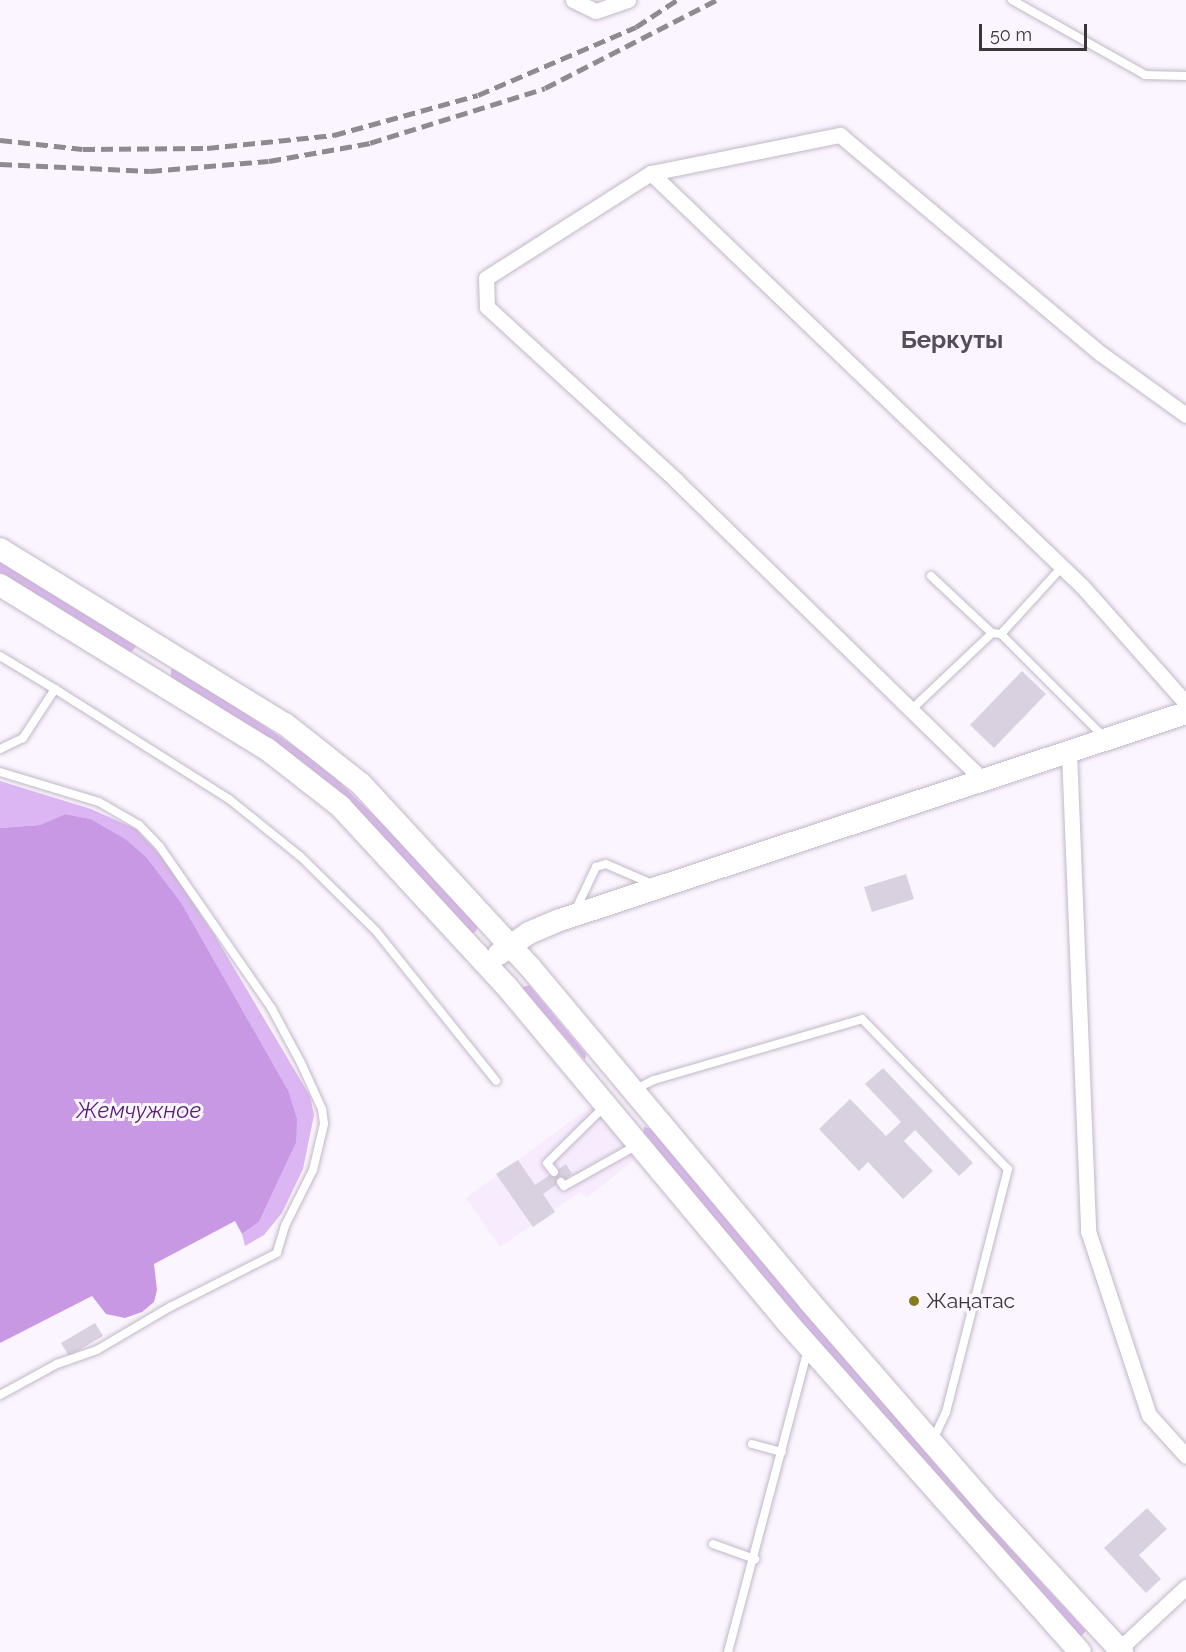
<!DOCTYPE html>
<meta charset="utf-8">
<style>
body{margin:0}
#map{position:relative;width:1186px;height:1652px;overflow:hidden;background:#fbf5ff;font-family:Raleway,sans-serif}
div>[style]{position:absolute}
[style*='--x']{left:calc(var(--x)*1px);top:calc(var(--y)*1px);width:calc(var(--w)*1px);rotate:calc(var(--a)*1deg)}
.built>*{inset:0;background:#f7ecfe}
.green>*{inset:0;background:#dcb6f2}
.water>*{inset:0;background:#c998e4}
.building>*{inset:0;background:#dad1e0}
.roads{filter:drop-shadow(0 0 2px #c1b8c6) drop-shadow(0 0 2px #c1b8c6)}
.lane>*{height:8px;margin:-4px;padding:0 4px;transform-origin:4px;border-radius:4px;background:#fff}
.street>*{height:15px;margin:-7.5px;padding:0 7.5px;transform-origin:7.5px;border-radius:7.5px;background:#fff}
.secondary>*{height:22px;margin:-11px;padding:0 11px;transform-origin:11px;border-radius:11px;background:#fff}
.rail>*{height:4.5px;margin-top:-2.25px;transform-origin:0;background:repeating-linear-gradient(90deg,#8f8a92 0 12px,transparent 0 18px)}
.dots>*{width:16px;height:16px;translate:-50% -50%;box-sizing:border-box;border:3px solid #fbf5ff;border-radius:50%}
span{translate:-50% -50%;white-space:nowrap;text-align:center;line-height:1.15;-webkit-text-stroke:6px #fbf5ff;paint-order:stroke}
.poi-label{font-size:21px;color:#39353b}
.left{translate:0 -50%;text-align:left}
.water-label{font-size:22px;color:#591b74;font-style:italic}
.quarter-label{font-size:24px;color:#554d59;font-weight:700}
.scale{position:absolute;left:979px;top:24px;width:108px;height:27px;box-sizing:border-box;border:3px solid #39353b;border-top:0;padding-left:8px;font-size:18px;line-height:21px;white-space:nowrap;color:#39353b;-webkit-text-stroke:4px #fbf5ff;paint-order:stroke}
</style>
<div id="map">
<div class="built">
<div style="clip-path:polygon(601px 1099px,644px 1152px,586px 1198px,580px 1192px,500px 1247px,466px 1198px)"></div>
</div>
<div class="green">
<div style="clip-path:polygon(0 560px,136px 645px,135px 648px,130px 653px,0 575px)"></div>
<div style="clip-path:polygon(171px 669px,179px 669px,322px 765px,401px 842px,478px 926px,476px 931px,472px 934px,393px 852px,171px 679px)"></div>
<div style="clip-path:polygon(0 781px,91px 809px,136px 829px,163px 858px,215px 936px,310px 1096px,314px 1115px,303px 1169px,282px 1213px,264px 1235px,245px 1246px,242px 1234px,259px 1222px,296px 1143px,288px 1090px,182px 904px,124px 838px,91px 819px,65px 814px,40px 825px,0 828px)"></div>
<div style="clip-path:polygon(529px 985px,586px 1054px,585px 1060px,521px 988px)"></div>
<div style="clip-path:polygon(644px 1127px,654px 1129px,1010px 1548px,1086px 1631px,1079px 1638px,1001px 1555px,643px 1136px)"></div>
</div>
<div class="water">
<div style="clip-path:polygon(65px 814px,91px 819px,124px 838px,146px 857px,182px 904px,288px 1090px,297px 1119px,296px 1143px,259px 1222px,242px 1234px,235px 1221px,154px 1264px,157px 1290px,154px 1302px,142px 1312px,125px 1318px,106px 1314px,92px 1296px,0 1343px,0 828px,40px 825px)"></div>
</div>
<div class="building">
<div style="clip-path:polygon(1022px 671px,1046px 694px,994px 748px,970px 725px)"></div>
<div style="clip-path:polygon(906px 874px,914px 899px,872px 912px,864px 887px)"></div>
<div style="clip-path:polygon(883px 1068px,973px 1163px,959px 1176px,915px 1130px,904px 1141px,933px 1171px,903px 1199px,868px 1162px,859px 1171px,819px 1129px,850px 1099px,886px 1136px,901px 1122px,865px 1084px)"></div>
<div style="clip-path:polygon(518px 1160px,535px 1185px,566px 1164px,572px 1174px,543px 1194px,555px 1212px,533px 1227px,496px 1174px)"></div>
<div style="clip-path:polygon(95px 1323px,103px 1336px,69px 1356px,61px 1343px)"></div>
<div style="clip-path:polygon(1147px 1508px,1167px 1529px,1139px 1555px,1161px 1579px,1146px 1593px,1104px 1548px)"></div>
</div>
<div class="roads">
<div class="lane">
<div style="--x:1012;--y:0;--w:153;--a:29.4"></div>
<div style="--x:1145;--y:75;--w:41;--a:1.4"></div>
<div style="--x:1062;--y:567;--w:91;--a:132.3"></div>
<div style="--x:1001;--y:634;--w:146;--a:45"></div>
<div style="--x:931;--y:576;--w:83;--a:43.1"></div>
<div style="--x:0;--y:656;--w:64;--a:31"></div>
<div style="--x:55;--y:689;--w:59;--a:123.1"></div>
<div style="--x:23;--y:738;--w:25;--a:154"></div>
<div style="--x:55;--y:689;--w:206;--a:32.3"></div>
<div style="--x:229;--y:799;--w:91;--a:38.8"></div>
<div style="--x:300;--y:856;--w:107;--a:44.6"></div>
<div style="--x:376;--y:931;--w:192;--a:51.3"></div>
<div style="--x:912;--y:709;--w:110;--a:-43.5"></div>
<div style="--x:992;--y:633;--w:9;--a:6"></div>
<div style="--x:0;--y:772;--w:103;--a:16.9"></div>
<div style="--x:99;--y:802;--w:46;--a:29.9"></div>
<div style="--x:139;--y:825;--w:30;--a:46"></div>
<div style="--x:160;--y:847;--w:197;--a:55.3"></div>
<div style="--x:272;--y:1009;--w:61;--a:61.8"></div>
<div style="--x:301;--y:1063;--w:51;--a:65.5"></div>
<div style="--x:322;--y:1109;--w:15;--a:82"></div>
<div style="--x:324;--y:1124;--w:47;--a:103.4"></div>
<div style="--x:313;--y:1170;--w:63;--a:116.6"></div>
<div style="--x:285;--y:1226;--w:28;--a:107"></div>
<div style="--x:277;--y:1253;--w:120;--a:153.2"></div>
<div style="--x:170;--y:1307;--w:85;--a:149.5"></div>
<div style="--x:97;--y:1350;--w:42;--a:160.7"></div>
<div style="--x:57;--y:1364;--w:65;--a:151.5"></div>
<div style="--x:576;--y:909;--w:47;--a:-64.5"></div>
<div style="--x:596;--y:867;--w:10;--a:-17"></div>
<div style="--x:606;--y:864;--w:50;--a:23.5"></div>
<div style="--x:636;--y:1089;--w:20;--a:-27"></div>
<div style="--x:654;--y:1080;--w:217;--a:-16.3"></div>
<div style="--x:862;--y:1019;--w:209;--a:45.8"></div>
<div style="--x:1008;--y:1169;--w:251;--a:104.3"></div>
<div style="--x:946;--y:1412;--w:29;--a:115"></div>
<div style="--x:554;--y:1172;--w:11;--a:-128"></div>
<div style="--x:547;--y:1163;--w:81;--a:-44.5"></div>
<div style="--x:561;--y:1182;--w:5;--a:53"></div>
<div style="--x:564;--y:1186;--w:84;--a:-29.3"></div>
<div style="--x:752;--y:1444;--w:31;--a:15"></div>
<div style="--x:713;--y:1544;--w:45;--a:19.7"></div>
<div style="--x:728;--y:1652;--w:310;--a:-75.2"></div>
</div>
<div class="street">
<div style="--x:573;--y:0;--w:25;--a:26"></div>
<div style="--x:596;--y:11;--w:34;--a:-19"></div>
<div style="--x:651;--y:173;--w:597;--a:43.78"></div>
<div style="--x:1082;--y:586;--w:157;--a:48.4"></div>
<div style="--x:1069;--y:752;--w:479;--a:87.7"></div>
<div style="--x:1088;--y:1231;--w:194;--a:71.7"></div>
<div style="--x:1149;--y:1415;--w:55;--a:47.9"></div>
<div style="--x:983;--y:780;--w:428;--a:-135.7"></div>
<div style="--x:677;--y:481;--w:258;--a:-137.5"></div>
<div style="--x:487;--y:307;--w:29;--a:-92"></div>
<div style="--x:486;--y:278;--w:196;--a:-32.5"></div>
<div style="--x:651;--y:173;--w:193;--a:-11.4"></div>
<div style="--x:840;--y:135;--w:339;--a:40"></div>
<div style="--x:1100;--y:353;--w:106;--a:35.8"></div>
<div style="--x:1116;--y:1652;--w:96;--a:-42.9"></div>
</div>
<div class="secondary">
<div style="--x:0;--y:549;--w:334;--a:31.6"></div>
<div style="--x:285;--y:724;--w:97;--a:38.3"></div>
<div style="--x:361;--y:784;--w:249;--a:47.3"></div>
<div style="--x:530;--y:967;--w:437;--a:50.1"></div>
<div style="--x:810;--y:1302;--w:277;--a:49"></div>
<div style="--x:992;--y:1511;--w:192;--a:47.3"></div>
<div style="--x:0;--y:585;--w:313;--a:31.6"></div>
<div style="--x:267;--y:749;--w:93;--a:38"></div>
<div style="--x:340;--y:806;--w:246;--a:47.3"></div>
<div style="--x:507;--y:987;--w:437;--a:50.1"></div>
<div style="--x:787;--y:1322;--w:441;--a:48.4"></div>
<div style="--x:499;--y:954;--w:37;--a:-35"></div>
<div style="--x:529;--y:933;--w:34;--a:-23"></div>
<div style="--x:560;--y:920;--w:659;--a:-18.3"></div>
</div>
</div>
<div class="rail">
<div style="--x:0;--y:140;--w:83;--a:6.2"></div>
<div style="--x:83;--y:149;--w:124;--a:-0.5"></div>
<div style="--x:207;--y:148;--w:128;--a:-5.8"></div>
<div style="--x:334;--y:135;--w:149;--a:-15.5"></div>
<div style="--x:478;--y:95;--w:172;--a:-23.3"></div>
<div style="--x:636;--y:27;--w:49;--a:-33.4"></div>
<div style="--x:0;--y:164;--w:150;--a:2.7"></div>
<div style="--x:150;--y:171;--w:119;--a:-4.8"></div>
<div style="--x:269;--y:161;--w:103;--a:-10.1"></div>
<div style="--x:370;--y:143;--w:183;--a:-17.4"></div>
<div style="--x:545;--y:88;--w:192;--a:-27.2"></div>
</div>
<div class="dots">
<div style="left:914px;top:1301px;background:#857c22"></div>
</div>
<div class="poi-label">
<span class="left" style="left:926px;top:1301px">Жаңатас</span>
</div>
<div class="water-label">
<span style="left:139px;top:1111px">Жемчужное</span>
</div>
<div class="quarter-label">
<span style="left:952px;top:340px">Беркуты</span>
</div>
<div class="scale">50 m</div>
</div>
